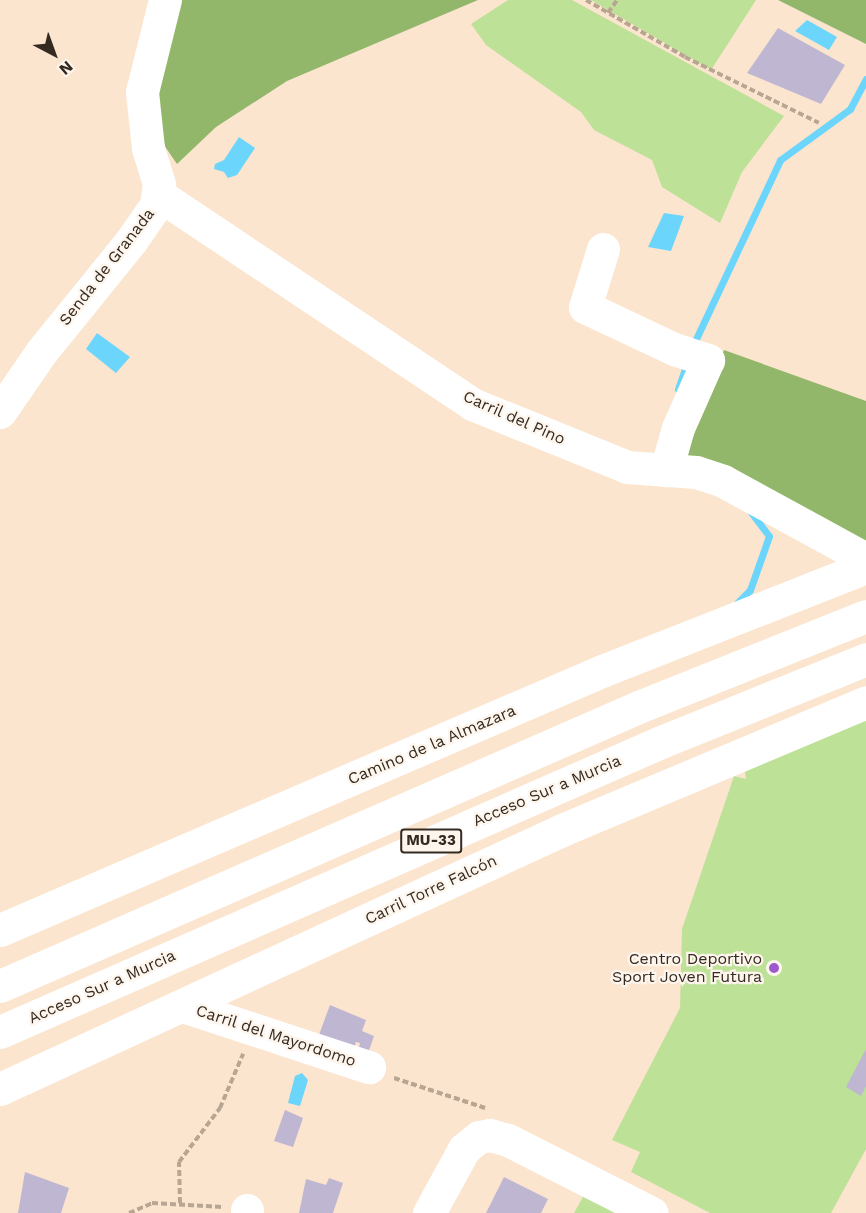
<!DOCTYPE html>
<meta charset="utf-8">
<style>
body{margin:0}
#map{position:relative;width:866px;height:1213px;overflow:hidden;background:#fce5ce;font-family:"Work Sans",sans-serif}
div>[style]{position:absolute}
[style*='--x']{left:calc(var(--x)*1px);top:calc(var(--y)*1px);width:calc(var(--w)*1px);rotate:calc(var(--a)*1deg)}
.green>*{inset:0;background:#bce197}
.forest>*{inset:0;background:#92b76a}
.water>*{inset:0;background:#6cd5fc}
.stream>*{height:7px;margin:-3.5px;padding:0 3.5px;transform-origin:3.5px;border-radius:3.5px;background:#6cd5fc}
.building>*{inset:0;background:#bfb6d2}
.path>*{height:4px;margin-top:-2px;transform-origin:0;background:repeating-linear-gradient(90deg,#b8a693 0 6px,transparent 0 9px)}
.minor>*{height:33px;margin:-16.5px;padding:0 16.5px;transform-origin:16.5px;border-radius:16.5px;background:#fff}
.highway>*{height:33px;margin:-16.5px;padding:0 16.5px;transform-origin:16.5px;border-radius:16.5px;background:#fff}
.dots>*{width:16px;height:16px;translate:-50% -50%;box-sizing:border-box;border:3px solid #fef5ec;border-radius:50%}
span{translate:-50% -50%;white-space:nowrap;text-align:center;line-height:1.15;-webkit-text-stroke:4.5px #fef5ec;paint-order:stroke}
.shield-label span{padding:2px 4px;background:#fef5ec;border:2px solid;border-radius:4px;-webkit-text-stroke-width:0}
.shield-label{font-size:15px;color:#332a21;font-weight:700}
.street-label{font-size:16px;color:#332a21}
.poi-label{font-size:16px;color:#332a21}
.right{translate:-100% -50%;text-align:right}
.north{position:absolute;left:24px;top:24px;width:60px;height:60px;-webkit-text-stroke:4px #fef5ec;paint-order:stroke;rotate:139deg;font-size:16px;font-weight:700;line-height:24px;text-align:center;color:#332a21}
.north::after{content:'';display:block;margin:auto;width:21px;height:27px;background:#332a21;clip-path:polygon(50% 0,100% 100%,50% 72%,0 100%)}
</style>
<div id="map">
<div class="green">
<div style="clip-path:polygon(508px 0,572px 0,784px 116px,742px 172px,720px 223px,662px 187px,652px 160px,594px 130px,581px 112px,486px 45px,471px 24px)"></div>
<div style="clip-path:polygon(591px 0,756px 0,711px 70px)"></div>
<div style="clip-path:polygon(866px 721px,866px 1149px,831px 1213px,710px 1213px,631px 1172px,640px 1152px,612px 1140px,680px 1008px,682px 929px,734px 776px,746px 779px,744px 763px)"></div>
<div style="clip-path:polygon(584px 1195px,617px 1213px,574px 1213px)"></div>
</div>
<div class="forest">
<div style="clip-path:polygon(179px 0,478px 0,287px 81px,216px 127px,177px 164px,155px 132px,155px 85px)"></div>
<div style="clip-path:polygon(778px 0,866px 0,866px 44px)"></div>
<div style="clip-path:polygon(724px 350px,866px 401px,866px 559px,682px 456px)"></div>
</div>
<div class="water">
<div style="clip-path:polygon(807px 20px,837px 37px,829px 50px,795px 31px)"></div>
<div style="clip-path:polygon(239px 137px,255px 148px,237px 175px,228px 178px,224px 172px,214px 169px,215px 164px,224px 160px)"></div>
<div style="clip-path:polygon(664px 213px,684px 216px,671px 251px,648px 247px)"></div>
<div style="clip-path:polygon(97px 333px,130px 357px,116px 373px,86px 349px)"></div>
<div style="clip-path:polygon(302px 1073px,308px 1080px,300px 1106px,288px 1103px,295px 1076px)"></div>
</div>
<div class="stream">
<div style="--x:695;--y:341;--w:200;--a:-64.8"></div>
<div style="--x:780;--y:160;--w:87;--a:-36.1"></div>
<div style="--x:850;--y:109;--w:34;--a:-62"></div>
<div style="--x:678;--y:389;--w:28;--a:-71"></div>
<div style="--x:737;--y:603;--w:18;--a:-45"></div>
<div style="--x:750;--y:590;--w:57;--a:-70.6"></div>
<div style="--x:769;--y:536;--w:30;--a:-127"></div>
</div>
<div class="building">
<div style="clip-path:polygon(778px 28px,845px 65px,821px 104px,747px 73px)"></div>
<div style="clip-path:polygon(330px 1005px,366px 1020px,362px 1031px,374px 1036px,365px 1062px,356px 1059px,360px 1043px,356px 1042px,351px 1057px,316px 1043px)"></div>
<div style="clip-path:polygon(866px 1049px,866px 1086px,861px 1096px,846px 1087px)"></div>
<div style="clip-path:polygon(285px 1110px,303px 1118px,293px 1147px,274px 1141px)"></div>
<div style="clip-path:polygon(25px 1172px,69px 1188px,61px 1213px,18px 1213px)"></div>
<div style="clip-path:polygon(504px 1177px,548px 1199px,541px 1213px,486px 1213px)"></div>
<div style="clip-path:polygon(329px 1178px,343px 1183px,333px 1213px,299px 1213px,306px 1179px,326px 1185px)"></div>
</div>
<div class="path">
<div style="--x:586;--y:0;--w:114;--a:29.9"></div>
<div style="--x:685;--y:57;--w:149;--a:26.2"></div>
<div style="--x:608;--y:13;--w:16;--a:-55"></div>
<div style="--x:394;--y:1078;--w:96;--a:18.2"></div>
<div style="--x:180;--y:1203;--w:41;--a:-91.4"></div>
<div style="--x:179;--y:1162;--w:68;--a:-52.8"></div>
<div style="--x:220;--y:1108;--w:59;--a:-66.9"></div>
<div style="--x:129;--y:1213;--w:25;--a:-23"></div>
<div style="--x:152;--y:1203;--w:71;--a:3.2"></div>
</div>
<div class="minor">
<div style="--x:159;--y:195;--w:376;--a:33.7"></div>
<div style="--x:472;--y:404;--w:167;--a:22.1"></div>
<div style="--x:627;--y:467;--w:69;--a:4.1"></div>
<div style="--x:696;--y:472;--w:28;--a:18"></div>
<div style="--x:723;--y:481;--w:163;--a:28.6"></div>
<div style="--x:603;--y:249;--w:61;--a:107.2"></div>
<div style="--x:585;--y:307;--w:98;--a:25.3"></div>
<div style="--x:674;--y:349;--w:36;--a:18"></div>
<div style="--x:708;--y:360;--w:74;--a:113.8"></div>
<div style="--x:678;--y:428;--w:44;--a:105.9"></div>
<div style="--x:0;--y:412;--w:74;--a:-55.5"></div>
<div style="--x:42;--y:351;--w:141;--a:-51"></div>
<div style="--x:131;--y:241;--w:44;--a:-55.2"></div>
<div style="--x:156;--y:205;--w:21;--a:-82"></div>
<div style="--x:159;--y:184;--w:38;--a:-107"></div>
<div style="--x:148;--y:148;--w:56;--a:-96.1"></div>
<div style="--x:142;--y:92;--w:95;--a:-76"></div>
<div style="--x:0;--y:930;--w:655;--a:-23.28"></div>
<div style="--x:602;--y:671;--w:284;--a:-21.5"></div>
<div style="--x:183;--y:1006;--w:196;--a:18.2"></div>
<div style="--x:0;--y:1089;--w:619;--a:-24.74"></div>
<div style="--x:562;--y:830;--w:330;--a:-22.8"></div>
<div style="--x:247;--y:1213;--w:3;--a:-90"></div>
<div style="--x:429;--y:1213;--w:73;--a:-61.3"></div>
<div style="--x:464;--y:1149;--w:19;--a:-39"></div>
<div style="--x:479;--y:1137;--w:11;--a:-10"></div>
<div style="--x:490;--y:1135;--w:19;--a:16"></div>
<div style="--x:508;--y:1140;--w:161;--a:26.9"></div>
</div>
<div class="highway">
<div style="--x:0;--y:986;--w:699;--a:-23.6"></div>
<div style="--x:641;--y:706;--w:242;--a:-21.8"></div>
<div style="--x:0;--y:1032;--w:722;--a:-23.69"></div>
<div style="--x:661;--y:742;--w:221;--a:-22"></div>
</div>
<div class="dots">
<div style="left:774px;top:968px;background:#9d5acf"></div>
</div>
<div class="shield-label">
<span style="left:431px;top:841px">MU-33</span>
</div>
<div class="street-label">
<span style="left:107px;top:267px;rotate:-52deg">Senda de Granada</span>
<span style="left:514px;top:418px;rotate:24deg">Carril del Pino</span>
<span style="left:432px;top:745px;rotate:-23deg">Camino de la Almazara</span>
<span style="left:547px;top:791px;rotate:-23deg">Acceso Sur a Murcia</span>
<span style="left:431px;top:890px;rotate:-25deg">Carril Torre Falcón</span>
<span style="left:102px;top:987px;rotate:-24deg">Acceso Sur a Murcia</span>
<span style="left:276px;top:1036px;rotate:18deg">Carril del Mayordomo</span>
</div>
<div class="poi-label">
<span class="right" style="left:762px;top:968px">Centro Deportivo<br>Sport Joven Futura</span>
</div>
<div class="north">N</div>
</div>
